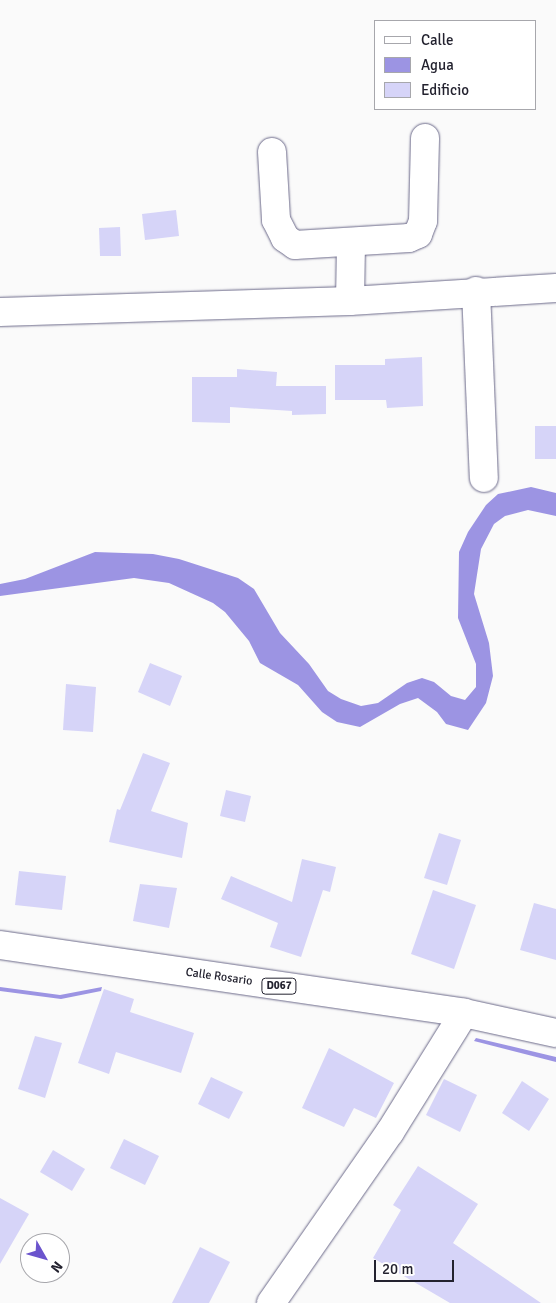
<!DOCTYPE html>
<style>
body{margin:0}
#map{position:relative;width:556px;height:1303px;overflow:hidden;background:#fafafa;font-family:Signika,sans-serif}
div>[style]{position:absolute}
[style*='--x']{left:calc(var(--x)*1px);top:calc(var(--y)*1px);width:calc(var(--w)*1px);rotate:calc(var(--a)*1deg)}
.water>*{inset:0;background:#9c94e3}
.building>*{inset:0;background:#d6d4f8}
.roads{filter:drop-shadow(0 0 1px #6c6a8a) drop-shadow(0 0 1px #6c6a8a)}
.minor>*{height:28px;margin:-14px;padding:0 14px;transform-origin:14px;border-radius:14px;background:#fff}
.major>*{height:28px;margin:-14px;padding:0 14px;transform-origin:14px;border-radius:14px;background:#fff}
span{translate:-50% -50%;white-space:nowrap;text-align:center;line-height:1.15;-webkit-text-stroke:5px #fff;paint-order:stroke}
.shield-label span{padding:1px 4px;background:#fff;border:1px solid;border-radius:4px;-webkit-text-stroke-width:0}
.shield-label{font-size:11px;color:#23222f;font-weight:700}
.street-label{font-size:12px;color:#23222f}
.legend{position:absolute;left:374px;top:20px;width:162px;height:90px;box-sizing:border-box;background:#fff;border:1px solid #a7a7ac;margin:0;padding:6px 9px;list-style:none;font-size:15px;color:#23222f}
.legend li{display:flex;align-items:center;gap:10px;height:25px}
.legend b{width:25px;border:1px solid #a7a7ac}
.north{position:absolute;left:20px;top:1233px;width:50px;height:50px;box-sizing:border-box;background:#fff;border:1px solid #a7a7ac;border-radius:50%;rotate:128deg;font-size:14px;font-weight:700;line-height:20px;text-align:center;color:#23222f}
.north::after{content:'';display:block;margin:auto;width:18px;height:22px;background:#6b54cd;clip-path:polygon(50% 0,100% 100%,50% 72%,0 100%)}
.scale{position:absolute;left:374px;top:1260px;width:80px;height:22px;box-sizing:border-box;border:2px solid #23222f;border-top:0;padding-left:6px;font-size:15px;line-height:18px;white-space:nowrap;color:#23222f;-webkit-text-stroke:4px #fff;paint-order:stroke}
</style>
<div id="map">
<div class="water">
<div style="clip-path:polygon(531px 487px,556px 493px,556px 516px,528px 510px,505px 516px,494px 524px,481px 549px,474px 594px,489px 643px,493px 676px,486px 703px,468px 730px,446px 724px,437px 712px,418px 698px,400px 704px,360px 727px,337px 722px,322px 712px,298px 685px,260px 663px,249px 641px,225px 612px,213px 603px,169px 583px,134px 578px,0 596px,0 584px,25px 579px,95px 552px,153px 554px,179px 559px,238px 578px,254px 589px,280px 633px,309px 664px,328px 691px,341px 699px,361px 706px,378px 703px,407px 683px,422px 678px,434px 682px,451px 696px,465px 700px,476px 687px,476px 664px,458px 618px,459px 552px,468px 532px,486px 505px,498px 494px)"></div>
<div style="clip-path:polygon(0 987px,60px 995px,102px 987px,101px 991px,61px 999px,0 991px)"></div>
<div style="clip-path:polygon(476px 1038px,556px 1057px,556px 1062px,474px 1041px)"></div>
</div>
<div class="building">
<div style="clip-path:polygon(176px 210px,179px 236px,145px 240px,142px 214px)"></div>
<div style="clip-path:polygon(120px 227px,121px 256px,100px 256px,99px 228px)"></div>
<div style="clip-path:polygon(422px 357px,423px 406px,387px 408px,386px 400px,335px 400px,335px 365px,385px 365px,385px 359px)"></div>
<div style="clip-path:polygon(237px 369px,277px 372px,276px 386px,326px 386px,326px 414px,292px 415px,292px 411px,230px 407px,230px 423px,192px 422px,192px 377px,237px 377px)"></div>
<div style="clip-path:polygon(535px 426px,556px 426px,556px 459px,535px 459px)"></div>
<div style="clip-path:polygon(150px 663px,182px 676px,170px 706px,138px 692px)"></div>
<div style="clip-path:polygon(66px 684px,96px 687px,93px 732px,63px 730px)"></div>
<div style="clip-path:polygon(143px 753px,170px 763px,151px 811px,188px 823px,182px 858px,109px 842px,117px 809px,120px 810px)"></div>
<div style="clip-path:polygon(226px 790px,251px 796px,245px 822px,220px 816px)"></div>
<div style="clip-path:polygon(439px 833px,461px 840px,447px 885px,424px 878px)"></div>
<div style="clip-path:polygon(302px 859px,336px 867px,330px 892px,323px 890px,301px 957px,270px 947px,278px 923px,221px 899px,231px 876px,292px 902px)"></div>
<div style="clip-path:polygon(19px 871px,66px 876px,62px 910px,15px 905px)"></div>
<div style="clip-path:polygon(140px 884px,177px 888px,169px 928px,133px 921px)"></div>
<div style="clip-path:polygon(433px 890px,476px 905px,454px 969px,411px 954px)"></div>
<div style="clip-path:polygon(534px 903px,556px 909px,556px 960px,520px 950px)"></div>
<div style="clip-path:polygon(104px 989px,134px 999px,130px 1012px,194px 1033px,181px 1073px,116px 1052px,109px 1074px,78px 1063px)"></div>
<div style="clip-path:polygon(35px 1036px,62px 1043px,45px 1098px,18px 1089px)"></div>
<div style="clip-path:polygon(329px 1048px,394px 1083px,376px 1118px,354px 1108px,344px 1127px,302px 1108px)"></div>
<div style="clip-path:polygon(211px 1077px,243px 1092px,229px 1119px,198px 1104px)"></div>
<div style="clip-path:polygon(444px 1079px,477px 1095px,460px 1132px,426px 1115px)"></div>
<div style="clip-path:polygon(522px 1081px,549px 1099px,529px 1131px,502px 1113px)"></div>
<div style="clip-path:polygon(124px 1139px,159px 1156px,145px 1185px,110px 1168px)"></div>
<div style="clip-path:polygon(53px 1150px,85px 1169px,72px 1191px,40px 1172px)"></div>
<div style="clip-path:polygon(418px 1166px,478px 1204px,453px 1243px,541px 1303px,450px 1303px,373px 1258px,401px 1210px,393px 1205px)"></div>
<div style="clip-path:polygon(0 1198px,29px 1214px,0 1264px)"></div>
<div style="clip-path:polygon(200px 1247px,230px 1262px,209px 1303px,172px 1303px)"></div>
</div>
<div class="roads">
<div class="minor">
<div style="--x:272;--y:152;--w:68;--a:86.6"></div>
<div style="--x:276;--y:220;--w:20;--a:63"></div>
<div style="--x:285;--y:238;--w:12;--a:35"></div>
<div style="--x:295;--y:245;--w:114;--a:-3.5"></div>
<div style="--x:409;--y:238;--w:10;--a:-24"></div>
<div style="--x:418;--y:234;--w:14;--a:-69"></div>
<div style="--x:423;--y:221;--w:83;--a:-88.6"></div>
<div style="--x:476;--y:291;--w:187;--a:87.6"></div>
<div style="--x:350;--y:301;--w:59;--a:-89"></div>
<div style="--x:0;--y:312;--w:350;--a:-1.8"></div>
<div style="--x:350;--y:301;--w:206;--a:-3.6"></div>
<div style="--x:271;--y:1303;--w:208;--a:-55.2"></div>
<div style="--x:390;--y:1132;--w:140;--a:-58.1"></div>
</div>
<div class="major">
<div style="--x:0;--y:945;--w:469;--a:8.3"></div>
<div style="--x:464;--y:1013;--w:94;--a:12.3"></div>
</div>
</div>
<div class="shield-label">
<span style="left:279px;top:986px">D067</span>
</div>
<div class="street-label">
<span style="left:219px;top:977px;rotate:8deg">Calle Rosario</span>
</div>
<ul class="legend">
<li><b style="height:6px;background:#fff"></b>Calle</li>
<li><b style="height:14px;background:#9c94e3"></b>Agua</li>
<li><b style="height:14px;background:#d6d4f8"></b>Edificio</li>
</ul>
<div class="north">N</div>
<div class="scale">20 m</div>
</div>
